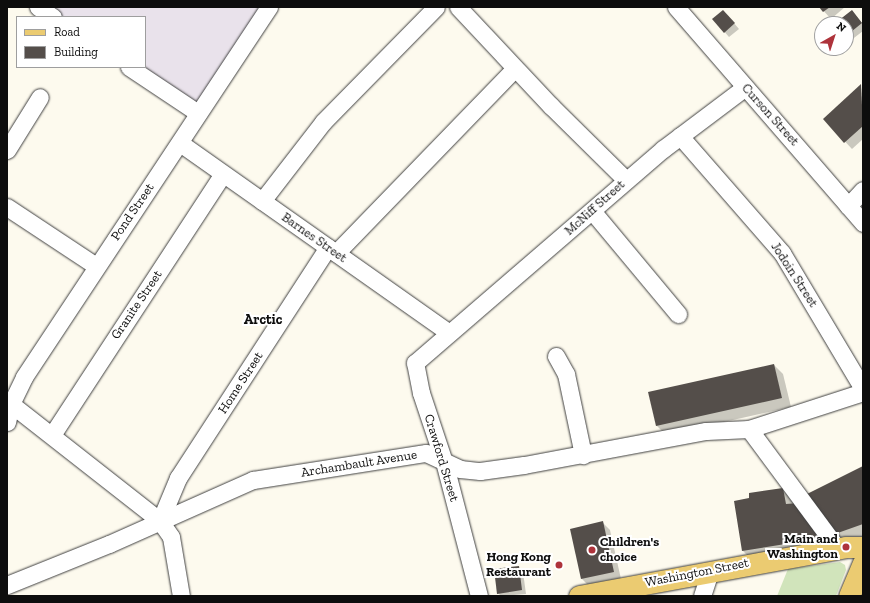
<!DOCTYPE html>
<style>
body{margin:0}
#map{position:relative;width:870px;height:603px;overflow:hidden;background:#fdfaee;font-family:"Zilla Slab",serif}
div>[style]{position:absolute}
[style*='--x']{left:calc(var(--x)*1px);top:calc(var(--y)*1px);width:calc(var(--w)*1px);rotate:calc(var(--a)*1deg)}
.industrial>*{inset:0;background:#e9e2eb}
.green>*{inset:0;background:#d1e4bb}
.shadow>*{inset:0;background:#0003}
.building>*{inset:0;background:#544e4a}
.roads{filter:drop-shadow(0 0 1px #404040) drop-shadow(0 0 1px #404040)}
.minor>*{height:17px;margin:-8.5px;padding:0 8.5px;transform-origin:8.5px;border-radius:8.5px;background:#fff}
.major>*{height:21px;margin:-10.5px;padding:0 10.5px;transform-origin:10.5px;border-radius:10.5px;background:#ebcb71}
.dots>*{width:11px;height:11px;translate:-50% -50%;box-sizing:border-box;border:2px solid #fff;border-radius:50%}
span{translate:-50% -50%;white-space:nowrap;text-align:center;line-height:1.15;-webkit-text-stroke:4px #fff;paint-order:stroke}
.street-label{font-size:13px;color:#0d0d0d}
.poi-label{font-size:13px;color:#0d0d0d;font-weight:700}
.right{translate:-100% -50%;text-align:right}
.left{translate:0 -50%;text-align:left}
.neighbourhood-label{font-size:14px;color:#0d0d0d;font-weight:700}
.frame{position:absolute;inset:0;border:8px solid #0d0d0d;pointer-events:none}
.legend{position:absolute;left:16px;top:16px;width:130px;height:52px;box-sizing:border-box;background:#fff;border:1px solid #9e9e9e;margin:0;padding:5px 7px;list-style:none;font-size:12px;color:#0d0d0d}
.legend li{display:flex;align-items:center;gap:8px;height:20px}
.legend b{width:20px;border:1px solid #9e9e9e}
.north{position:absolute;left:814px;top:16px;width:40px;height:40px;box-sizing:border-box;background:#fff;border:1px solid #9e9e9e;border-radius:50%;rotate:39deg;font-size:11px;font-weight:700;line-height:16px;text-align:center;color:#0d0d0d}
.north::after{content:'';display:block;margin:auto;width:14px;height:18px;background:#ae333b;clip-path:polygon(50% 0,100% 100%,50% 72%,0 100%)}
</style>
<div id="map">
<div class="industrial">
<div style="clip-path:polygon(41px 7px,269px 7px,201px 111px,131px 67px,145px 67px,145px 17px,55px 17px)"></div>
</div>
<div class="green">
<div style="clip-path:polygon(840px 562px,845px 565px,846px 570px,836px 596px,777px 596px,788px 569px)"></div>
</div>
<div class="shadow">
<div style="clip-path:polygon(820px 7px,845px 7px,831px 19px)"></div>
<div style="clip-path:polygon(852px 11px,863px 24px,863px 31px,850px 41px,846px 37px,846px 24px,836px 24px)"></div>
<div style="clip-path:polygon(728px 16px,739px 29px,729px 37px,714px 20px)"></div>
<div style="clip-path:polygon(861px 86px,863px 139px,852px 149px,824px 119px)"></div>
<div style="clip-path:polygon(774px 365px,783px 374px,791px 407px,666px 435px,656px 425px)"></div>
<div style="clip-path:polygon(863px 467px,863px 537px,842px 544px,808px 494px)"></div>
<div style="clip-path:polygon(783px 489px,831px 547px,750px 558px,743px 551px,750px 499px)"></div>
<div style="clip-path:polygon(603px 523px,610px 530px,621px 579px,589px 586px,582px 579px)"></div>
<div style="clip-path:polygon(518px 567px,523px 572px,526px 594px,501px 596px,498px 593px)"></div>
</div>
<div class="building">
<div style="clip-path:polygon(819px 7px,830px 7px,823px 12px)"></div>
<div style="clip-path:polygon(723px 10px,735px 23px,724px 33px,712px 19px)"></div>
<div style="clip-path:polygon(852px 10px,862px 23px,846px 36px,846px 24px,834px 24px)"></div>
<div style="clip-path:polygon(861px 84px,863px 126px,844px 143px,823px 119px)"></div>
<div style="clip-path:polygon(774px 364px,782px 398px,656px 426px,648px 392px)"></div>
<div style="clip-path:polygon(863px 466px,863px 524px,832px 535px,807px 494px)"></div>
<div style="clip-path:polygon(783px 488px,786px 504px,799px 503px,823px 538px,742px 551px,734px 501px,749px 498px,749px 493px)"></div>
<div style="clip-path:polygon(603px 521px,614px 572px,581px 579px,570px 529px)"></div>
<div style="clip-path:polygon(519px 566px,522px 590px,497px 594px,494px 569px)"></div>
</div>
<div class="roads">
<div class="minor">
<div style="--x:38;--y:7;--w:18;--a:34"></div>
<div style="--x:458;--y:7;--w:136;--a:46.8"></div>
<div style="--x:551;--y:106;--w:105;--a:44.6"></div>
<div style="--x:676;--y:7;--w:286;--a:49.1"></div>
<div style="--x:129;--y:67;--w:83;--a:33.7"></div>
<div style="--x:680;--y:136;--w:155;--a:48.9"></div>
<div style="--x:782;--y:253;--w:158;--a:59.2"></div>
<div style="--x:180;--y:143;--w:329;--a:35.2"></div>
<div style="--x:7;--y:150;--w:62;--a:-58.1"></div>
<div style="--x:262;--y:201;--w:100;--a:-52.3"></div>
<div style="--x:323;--y:122;--w:161;--a:-45.5"></div>
<div style="--x:848;--y:206;--w:22;--a:-47"></div>
<div style="--x:7;--y:207;--w:107;--a:33.5"></div>
<div style="--x:593;--y:212;--w:133;--a:50.2"></div>
<div style="--x:336;--y:253;--w:257;--a:-45.9"></div>
<div style="--x:556;--y:356;--w:21;--a:61"></div>
<div style="--x:566;--y:374;--w:83;--a:78.1"></div>
<div style="--x:11;--y:404;--w:189;--a:38.1"></div>
<div style="--x:160;--y:521;--w:19;--a:55"></div>
<div style="--x:171;--y:537;--w:60;--a:80.4"></div>
<div style="--x:7;--y:422;--w:18;--a:-77"></div>
<div style="--x:11;--y:404;--w:30;--a:-64"></div>
<div style="--x:24;--y:377;--w:444;--a:-56.5"></div>
<div style="--x:749;--y:429;--w:148;--a:53.5"></div>
<div style="--x:52;--y:435;--w:311;--a:-56.8"></div>
<div style="--x:160;--y:521;--w:47;--a:-67.3"></div>
<div style="--x:178;--y:478;--w:275;--a:-57"></div>
<div style="--x:7;--y:585;--w:110;--a:-21.9"></div>
<div style="--x:109;--y:544;--w:158;--a:-24"></div>
<div style="--x:253;--y:480;--w:175;--a:-8.9"></div>
<div style="--x:426;--y:453;--w:38;--a:25"></div>
<div style="--x:460;--y:469;--w:20;--a:6"></div>
<div style="--x:480;--y:471;--w:44;--a:-7.8"></div>
<div style="--x:524;--y:465;--w:185;--a:-10.6"></div>
<div style="--x:706;--y:431;--w:43;--a:-2.7"></div>
<div style="--x:749;--y:429;--w:120;--a:-18"></div>
<div style="--x:479;--y:596;--w:138;--a:-104.6"></div>
<div style="--x:444;--y:462;--w:73;--a:-108.4"></div>
<div style="--x:421;--y:393;--w:31;--a:-101"></div>
<div style="--x:415;--y:363;--w:328;--a:-40.8"></div>
<div style="--x:663;--y:149;--w:101;--a:-37"></div>
<div style="--x:702;--y:596;--w:26;--a:-72"></div>
</div>
<div class="major">
<div style="--x:579;--y:596;--w:271;--a:-10.4"></div>
<div style="--x:846;--y:547;--w:17;--a:0"></div>
<div style="--x:849;--y:596;--w:36;--a:-67"></div>
</div>
</div>
<div class="dots">
<div style="left:846px;top:547px;background:#ae333b"></div>
<div style="left:592px;top:550px;background:#ae333b"></div>
<div style="left:559px;top:565px;background:#ae333b"></div>
</div>
<div class="street-label">
<span style="left:770px;top:115px;rotate:48deg">Curson Street</span>
<span style="left:595px;top:208px;rotate:-42deg">McNiff Street</span>
<span style="left:133px;top:212px;rotate:-56deg">Pond Street</span>
<span style="left:314px;top:238px;rotate:35deg">Barnes Street</span>
<span style="left:794px;top:275px;rotate:57deg">Jodoin Street</span>
<span style="left:137px;top:305px;rotate:-56deg">Granite Street</span>
<span style="left:241px;top:383px;rotate:-57deg">Home Street</span>
<span style="left:441px;top:458px;rotate:73deg">Crawford Street</span>
<span style="left:359px;top:464px;rotate:-9deg">Archambault Avenue</span>
<span style="left:697px;top:573px;rotate:-11deg">Washington Street</span>
</div>
<div class="poi-label">
<span class="right" style="left:838px;top:547px">Main and<br>Washington</span>
<span class="left" style="left:600px;top:550px">Children's<br>choice</span>
<span class="right" style="left:551px;top:565px">Hong Kong<br>Restaurant</span>
</div>
<div class="neighbourhood-label">
<span style="left:263px;top:320px">Arctic</span>
</div>
<div class="frame"></div>
<ul class="legend">
<li><b style="height:5px;background:#ebcb71"></b>Road</li>
<li><b style="height:11px;background:#544e4a"></b>Building</li>
</ul>
<div class="north">N</div>
</div>
